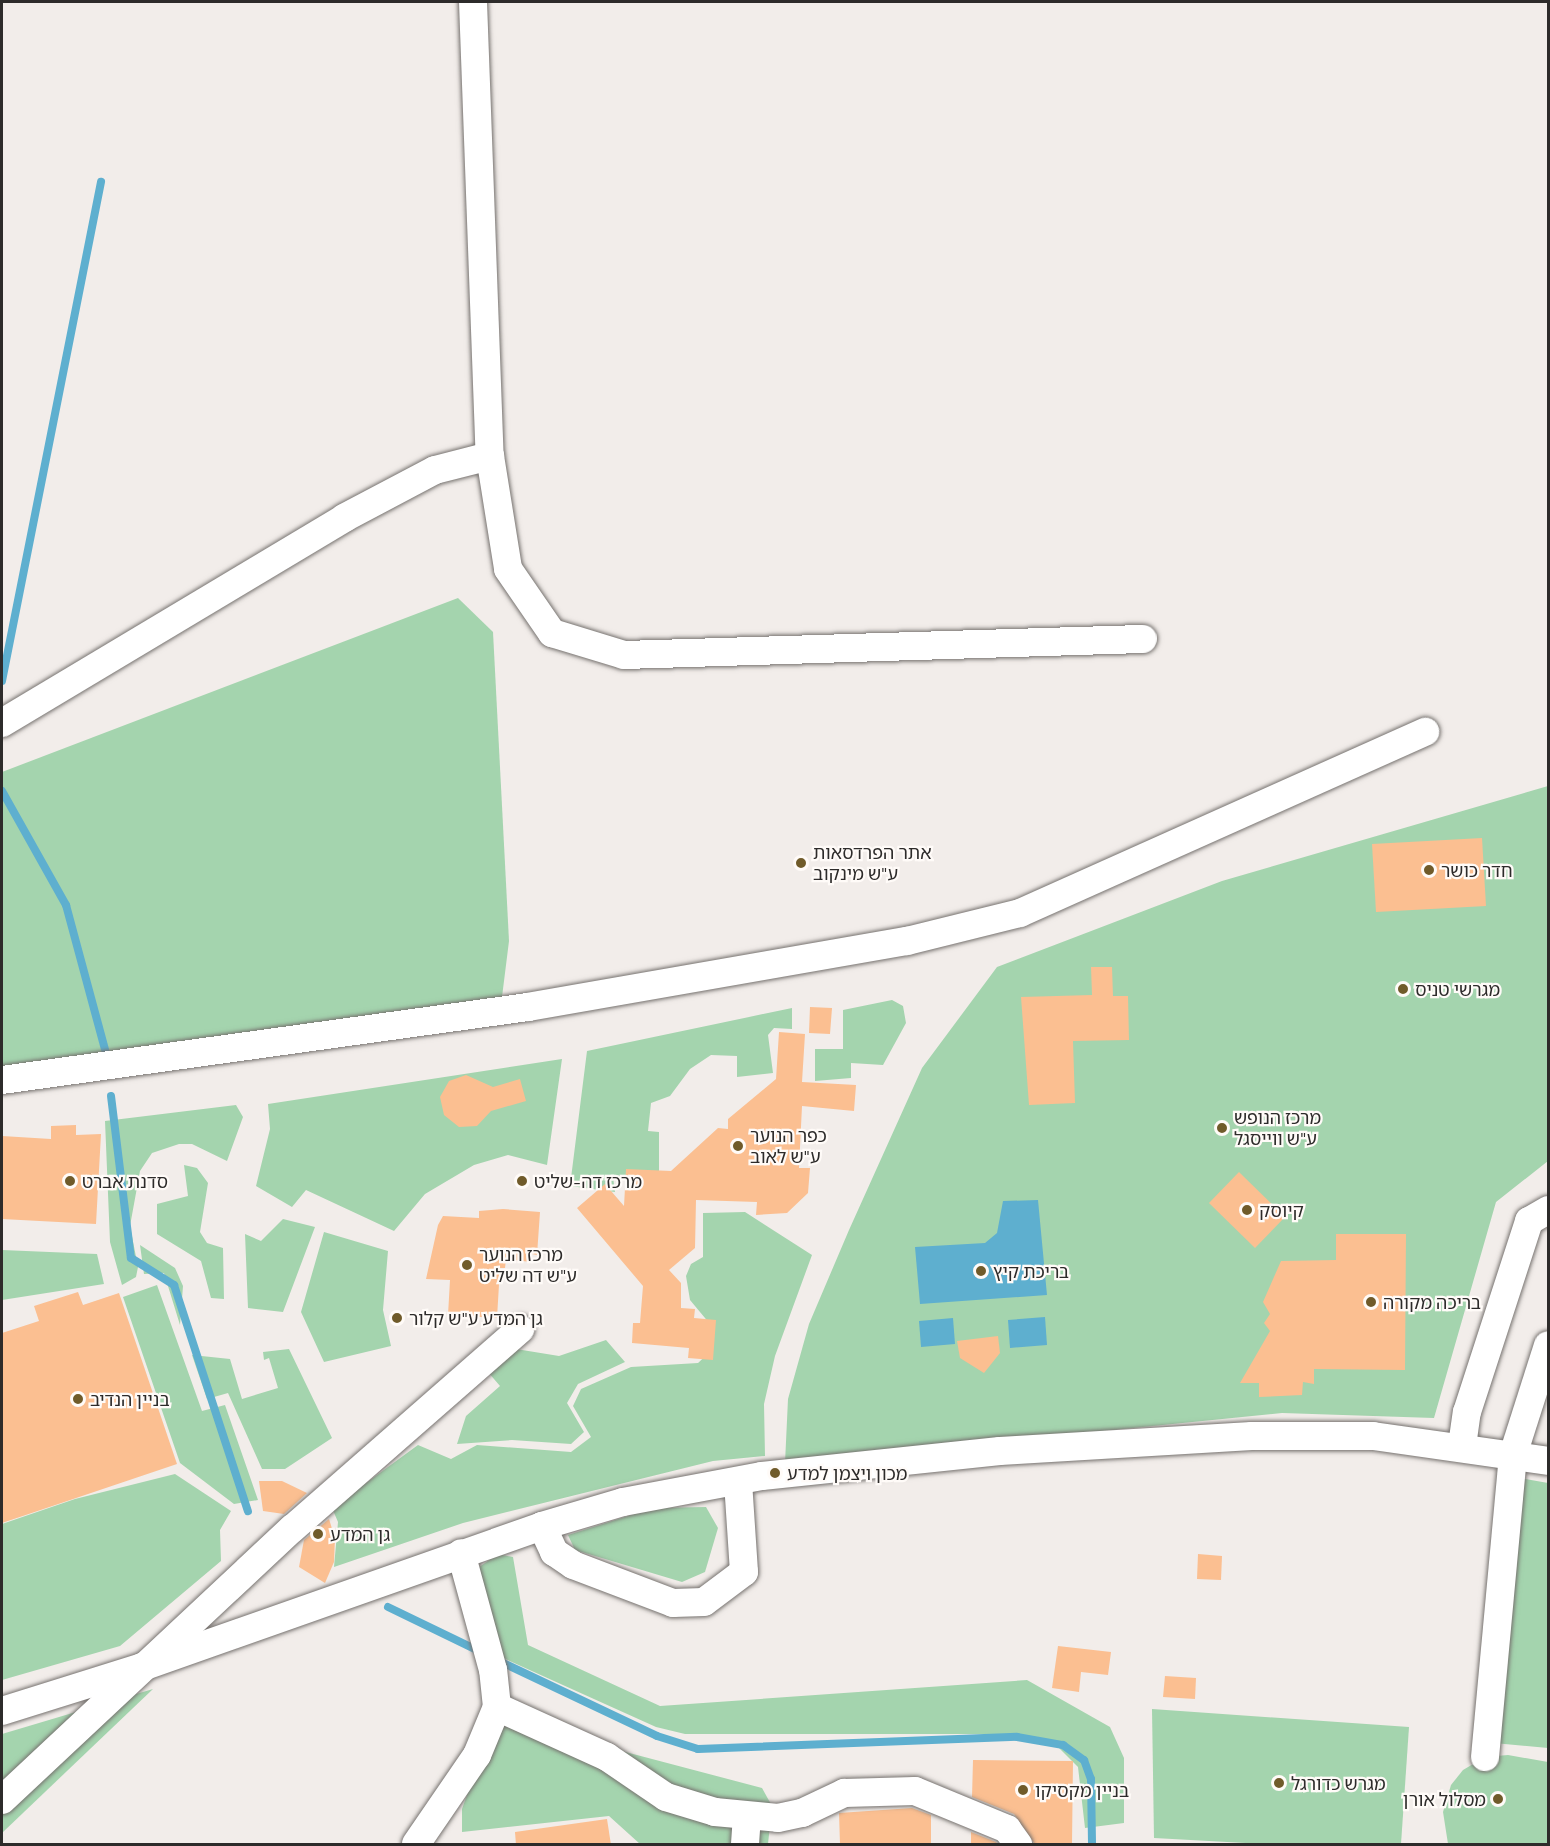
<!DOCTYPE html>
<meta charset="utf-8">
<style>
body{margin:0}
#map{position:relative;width:1550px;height:1846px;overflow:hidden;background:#f2edea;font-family:"Exo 2","Noto Sans Hebrew",sans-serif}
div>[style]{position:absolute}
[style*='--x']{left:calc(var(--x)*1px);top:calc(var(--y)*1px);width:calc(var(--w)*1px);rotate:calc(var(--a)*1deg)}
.green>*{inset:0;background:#a4d4ae}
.water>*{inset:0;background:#5eafcf}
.stream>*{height:8px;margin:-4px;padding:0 4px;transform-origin:4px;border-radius:4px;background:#5eafcf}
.building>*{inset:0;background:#fbbf91}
.roads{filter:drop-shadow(0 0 2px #76726f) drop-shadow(0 0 2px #76726f)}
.minor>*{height:28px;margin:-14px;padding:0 14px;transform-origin:14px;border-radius:14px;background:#fff}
.dots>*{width:16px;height:16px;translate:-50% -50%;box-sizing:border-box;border:3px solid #fffbf8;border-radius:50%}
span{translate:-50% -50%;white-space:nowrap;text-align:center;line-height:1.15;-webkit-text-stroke:4.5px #fffbf8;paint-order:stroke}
.poi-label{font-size:18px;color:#2d2b2a}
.left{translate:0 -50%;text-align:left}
.right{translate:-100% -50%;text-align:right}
.frame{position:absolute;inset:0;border:3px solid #2d2b2a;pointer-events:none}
</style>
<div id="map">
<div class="green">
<div style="clip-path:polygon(458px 598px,493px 632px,509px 941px,501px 1005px,2px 1068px,2px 772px)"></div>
<div style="clip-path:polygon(1548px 786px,1548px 1161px,1496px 1202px,1434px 1418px,1282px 1413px,785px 1463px,788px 1399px,809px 1324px,849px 1230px,922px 1068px,997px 967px,1222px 881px)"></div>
<div style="clip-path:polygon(892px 1000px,903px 1006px,906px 1023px,883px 1065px,851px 1063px,851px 1078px,815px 1081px,815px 1049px,843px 1049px,843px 1010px)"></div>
<div style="clip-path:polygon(792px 1008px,792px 1029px,774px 1028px,768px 1035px,773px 1073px,737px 1077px,737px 1056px,711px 1055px,690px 1069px,670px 1096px,651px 1103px,648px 1131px,659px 1132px,659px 1177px,613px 1177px,615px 1192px,570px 1186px,587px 1051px)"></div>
<div style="clip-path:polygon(562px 1059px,547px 1165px,508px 1155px,474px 1165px,425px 1194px,394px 1231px,306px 1190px,292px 1207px,256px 1186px,270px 1129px,268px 1104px)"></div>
<div style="clip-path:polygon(236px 1105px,243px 1117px,227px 1161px,192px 1144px,179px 1144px,152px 1153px,140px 1171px,130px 1226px,138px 1267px,136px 1277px,122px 1285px,110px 1242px,105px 1121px)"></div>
<div style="clip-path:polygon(184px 1165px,197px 1168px,208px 1183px,200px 1232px,207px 1243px,223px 1248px,224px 1299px,211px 1298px,201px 1261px,157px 1234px,157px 1204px,188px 1196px)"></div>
<div style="clip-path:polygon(745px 1212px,812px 1255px,775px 1356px,764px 1404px,765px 1456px,713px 1461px,463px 1523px,334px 1567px,338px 1522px,332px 1508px,418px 1445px,451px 1459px,477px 1445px,571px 1452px,591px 1437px,573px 1406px,581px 1389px,631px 1367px,698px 1363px,713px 1349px,710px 1324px,690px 1300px,686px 1276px,691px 1264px,703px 1257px,703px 1213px)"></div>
<div style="clip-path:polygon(283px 1219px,315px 1227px,283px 1312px,248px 1308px,245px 1234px,261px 1241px)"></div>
<div style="clip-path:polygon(324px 1232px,388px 1251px,383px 1310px,391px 1346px,324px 1362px,301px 1312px)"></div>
<div style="clip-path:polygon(140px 1245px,175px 1268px,183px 1286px,180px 1325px,164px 1273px,144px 1274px)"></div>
<div style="clip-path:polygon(2px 1250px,97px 1254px,104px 1284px,2px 1300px)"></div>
<div style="clip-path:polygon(157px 1285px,202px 1411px,225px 1405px,258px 1500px,234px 1504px,180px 1463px,123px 1297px)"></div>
<div style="clip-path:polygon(606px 1340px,625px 1362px,578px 1384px,567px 1403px,584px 1432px,571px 1444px,512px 1440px,457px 1444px,466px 1416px,500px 1386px,488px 1372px,516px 1349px,559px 1356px)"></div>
<div style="clip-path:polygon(289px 1349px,332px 1438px,285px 1469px,262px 1469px,228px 1393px,207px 1399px,192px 1355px,230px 1359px,242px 1399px,278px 1388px,269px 1358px,264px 1360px,263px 1352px)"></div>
<div style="clip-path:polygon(175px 1474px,231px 1511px,220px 1530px,221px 1561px,120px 1646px,2px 1680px,2px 1524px,75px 1499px)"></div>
<div style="clip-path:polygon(1503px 1475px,1548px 1483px,1548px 1748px,1483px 1742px)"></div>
<div style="clip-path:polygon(706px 1507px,718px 1528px,705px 1572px,682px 1582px,575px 1550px,568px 1535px,653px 1508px)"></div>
<div style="clip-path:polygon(498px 1554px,513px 1557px,528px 1645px,660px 1706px,1027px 1680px,1110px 1727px,1124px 1758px,1124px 1823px,1085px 1828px,1078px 1767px,1056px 1745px,1013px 1734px,685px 1734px,656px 1727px,492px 1653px,469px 1574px)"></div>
<div style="clip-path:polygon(153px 1689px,2px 1833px,2px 1734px)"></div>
<div style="clip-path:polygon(1152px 1709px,1409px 1727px,1401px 1844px,1264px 1844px,1154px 1838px)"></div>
<div style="clip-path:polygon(508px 1721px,762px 1788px,772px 1806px,768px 1844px,640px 1844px,609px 1816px,462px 1832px,462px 1809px,492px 1724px)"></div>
<div style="clip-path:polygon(1508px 1755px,1548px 1762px,1548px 1844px,1448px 1844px,1443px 1812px,1451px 1785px,1463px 1770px,1485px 1757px)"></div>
</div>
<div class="water">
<div style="clip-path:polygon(1038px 1200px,1047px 1295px,920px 1304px,915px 1247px,985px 1243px,997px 1233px,1003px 1201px)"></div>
<div style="clip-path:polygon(1045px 1317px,1047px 1345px,1010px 1348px,1008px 1320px)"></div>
<div style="clip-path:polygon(953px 1318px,955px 1344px,921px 1347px,919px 1321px)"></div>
</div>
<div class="stream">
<div style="--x:2;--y:681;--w:509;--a:-78.78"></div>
<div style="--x:2;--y:791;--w:131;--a:60.7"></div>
<div style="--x:66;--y:905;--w:150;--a:74.9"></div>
<div style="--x:111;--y:1096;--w:163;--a:83"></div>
<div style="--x:131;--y:1258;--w:51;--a:32.1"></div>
<div style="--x:174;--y:1285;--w:238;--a:71.9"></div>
<div style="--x:388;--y:1607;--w:103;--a:25.8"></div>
<div style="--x:497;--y:1660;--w:177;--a:25.4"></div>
<div style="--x:657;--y:1736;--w:43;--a:17.6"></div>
<div style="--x:698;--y:1749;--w:319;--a:-2.2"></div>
<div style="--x:1017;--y:1737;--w:47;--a:9.9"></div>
<div style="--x:1063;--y:1745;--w:26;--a:36"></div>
<div style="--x:1084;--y:1760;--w:20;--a:70"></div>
<div style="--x:1091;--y:1779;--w:65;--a:89.1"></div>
</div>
<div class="building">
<div style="clip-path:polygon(1482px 838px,1486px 906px,1376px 912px,1372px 844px)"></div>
<div style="clip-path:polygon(1091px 967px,1112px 967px,1113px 996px,1128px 996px,1129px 1040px,1073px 1041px,1075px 1103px,1029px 1105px,1021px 997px,1092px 995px)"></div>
<div style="clip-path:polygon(810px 1007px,832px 1008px,830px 1034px,809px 1033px)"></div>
<div style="clip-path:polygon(779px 1032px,805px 1034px,802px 1082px,856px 1085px,854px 1111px,802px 1106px,799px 1168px,810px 1168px,808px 1193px,787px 1213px,756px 1215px,757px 1202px,696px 1200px,695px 1248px,669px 1270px,681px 1283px,681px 1308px,695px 1309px,694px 1318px,716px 1320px,713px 1360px,688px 1358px,689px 1348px,632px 1343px,633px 1323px,640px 1323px,643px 1286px,577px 1208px,605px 1184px,624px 1206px,626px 1169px,671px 1171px,718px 1128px,728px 1129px,728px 1119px,776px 1079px)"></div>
<div style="clip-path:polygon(466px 1075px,493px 1087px,520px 1079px,526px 1101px,491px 1111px,477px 1126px,459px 1127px,444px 1115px,440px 1097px,449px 1081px)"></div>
<div style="clip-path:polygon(76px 1125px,76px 1135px,101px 1134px,96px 1224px,2px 1219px,2px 1136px,51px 1139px,51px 1126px)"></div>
<div style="clip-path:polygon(1239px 1172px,1285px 1217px,1255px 1248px,1209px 1203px)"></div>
<div style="clip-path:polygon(503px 1209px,540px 1212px,537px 1255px,532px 1254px,531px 1262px,506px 1259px,505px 1268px,500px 1268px,497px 1318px,448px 1315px,450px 1280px,426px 1279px,438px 1225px,443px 1216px,479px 1218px,479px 1211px)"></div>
<div style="clip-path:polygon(1336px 1234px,1406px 1234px,1405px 1370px,1314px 1369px,1314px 1384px,1303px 1382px,1302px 1395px,1259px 1397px,1259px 1383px,1240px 1383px,1270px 1331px,1264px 1323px,1270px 1314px,1263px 1302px,1281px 1261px,1336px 1260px)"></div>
<div style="clip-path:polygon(78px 1292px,83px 1305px,119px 1293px,177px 1464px,2px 1523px,2px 1333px,39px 1321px,34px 1306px)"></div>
<div style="clip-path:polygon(998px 1336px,1000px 1353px,984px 1373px,960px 1358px,957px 1341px)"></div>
<div style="clip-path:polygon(259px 1481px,282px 1481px,307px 1493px,284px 1514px,263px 1511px)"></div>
<div style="clip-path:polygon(329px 1519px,335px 1538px,334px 1562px,325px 1583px,299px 1567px,304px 1540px)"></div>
<div style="clip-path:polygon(1198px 1554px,1222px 1556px,1221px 1580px,1197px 1579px)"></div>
<div style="clip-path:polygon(1058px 1646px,1111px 1652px,1108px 1675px,1081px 1672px,1079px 1692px,1052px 1688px)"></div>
<div style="clip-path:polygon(1165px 1676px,1196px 1678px,1195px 1699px,1163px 1697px)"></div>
<div style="clip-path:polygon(973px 1760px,1073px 1761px,1072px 1844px,1034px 1843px,1014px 1814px,972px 1797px)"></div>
<div style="clip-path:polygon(912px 1808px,931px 1815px,931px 1845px,840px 1845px,839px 1813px)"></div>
<div style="clip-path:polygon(607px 1819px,611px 1845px,516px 1845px,515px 1832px)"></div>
<div style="clip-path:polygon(971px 1832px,996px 1842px,998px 1845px,971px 1845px)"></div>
</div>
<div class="roads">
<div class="minor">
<div style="--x:473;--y:2;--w:454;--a:87.9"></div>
<div style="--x:490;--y:456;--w:114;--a:80.9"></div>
<div style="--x:508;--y:569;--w:78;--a:55.5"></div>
<div style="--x:552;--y:633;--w:75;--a:17"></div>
<div style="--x:624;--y:655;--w:519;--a:-1.77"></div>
<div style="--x:2;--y:723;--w:399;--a:-30.9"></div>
<div style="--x:344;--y:518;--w:103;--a:-27.8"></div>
<div style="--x:435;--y:470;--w:57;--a:-14.3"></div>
<div style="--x:2;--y:1080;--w:531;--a:-7.9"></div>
<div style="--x:528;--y:1007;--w:385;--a:-9.9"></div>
<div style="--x:907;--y:941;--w:116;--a:-13.9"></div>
<div style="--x:1020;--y:913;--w:444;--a:-24.1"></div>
<div style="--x:1462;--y:1446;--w:34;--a:-82"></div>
<div style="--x:1467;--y:1412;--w:201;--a:-72"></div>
<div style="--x:1529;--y:1221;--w:22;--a:-30"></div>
<div style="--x:542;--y:1526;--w:29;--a:65"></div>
<div style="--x:554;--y:1552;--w:23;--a:34"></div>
<div style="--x:573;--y:1565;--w:107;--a:20.8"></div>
<div style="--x:673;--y:1603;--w:31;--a:-2"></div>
<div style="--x:704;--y:1602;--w:50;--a:-36.9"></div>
<div style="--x:744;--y:1572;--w:91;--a:-93.8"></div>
<div style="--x:497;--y:1707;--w:121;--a:24.4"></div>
<div style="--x:607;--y:1757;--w:71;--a:34.1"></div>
<div style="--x:666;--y:1797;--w:51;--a:17"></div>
<div style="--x:715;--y:1812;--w:63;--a:5.4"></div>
<div style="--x:778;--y:1818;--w:25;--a:-12"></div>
<div style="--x:802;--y:1813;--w:47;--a:-25.5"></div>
<div style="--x:844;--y:1793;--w:71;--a:-1.6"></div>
<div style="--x:915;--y:1791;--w:100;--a:22.4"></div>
<div style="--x:1007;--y:1829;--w:19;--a:54"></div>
<div style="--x:2;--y:1711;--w:147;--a:-17.4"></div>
<div style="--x:142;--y:1667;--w:424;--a:-19.4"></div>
<div style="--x:542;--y:1526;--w:84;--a:-16.5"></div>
<div style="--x:623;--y:1502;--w:141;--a:-10.6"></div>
<div style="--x:762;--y:1476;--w:239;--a:-6"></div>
<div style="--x:1000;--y:1451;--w:252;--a:-3.4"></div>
<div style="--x:1252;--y:1436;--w:121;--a:0"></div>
<div style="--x:1373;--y:1436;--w:177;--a:8.1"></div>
<div style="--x:1485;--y:1757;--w:303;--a:-84.7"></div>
<div style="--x:1513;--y:1455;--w:115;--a:-72.3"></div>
<div style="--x:2;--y:1800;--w:398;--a:-43.1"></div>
<div style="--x:293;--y:1528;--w:302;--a:-41.2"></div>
<div style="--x:416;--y:1844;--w:108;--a:-55.6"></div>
<div style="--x:477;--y:1755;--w:52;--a:-67.4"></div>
<div style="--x:497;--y:1707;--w:37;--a:-96"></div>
<div style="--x:493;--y:1670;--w:121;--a:-105.3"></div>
<div style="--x:745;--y:1844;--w:28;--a:-86"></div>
</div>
</div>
<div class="dots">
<div style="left:801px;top:863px;background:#705b2a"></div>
<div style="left:1429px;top:870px;background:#705b2a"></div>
<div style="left:1403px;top:989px;background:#705b2a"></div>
<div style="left:1222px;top:1128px;background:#705b2a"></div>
<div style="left:738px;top:1146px;background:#705b2a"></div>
<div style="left:70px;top:1181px;background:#705b2a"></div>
<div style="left:522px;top:1181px;background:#705b2a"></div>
<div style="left:1247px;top:1210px;background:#705b2a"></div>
<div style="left:467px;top:1265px;background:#705b2a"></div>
<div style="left:981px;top:1271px;background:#705b2a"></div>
<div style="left:1371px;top:1302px;background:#705b2a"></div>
<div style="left:397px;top:1318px;background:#705b2a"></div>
<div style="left:78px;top:1399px;background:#705b2a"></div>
<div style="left:775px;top:1473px;background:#705b2a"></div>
<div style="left:318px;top:1534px;background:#705b2a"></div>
<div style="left:1279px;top:1783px;background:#705b2a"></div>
<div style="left:1023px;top:1790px;background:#705b2a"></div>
<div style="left:1498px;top:1799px;background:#705b2a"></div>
</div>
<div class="poi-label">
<span class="left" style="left:813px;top:863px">אתר הפרדסאות<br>ע"ש מינקוב</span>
<span class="left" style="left:1441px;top:870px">חדר כושר</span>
<span class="left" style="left:1415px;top:989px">מגרשי טניס</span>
<span class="left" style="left:1234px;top:1128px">מרכז הנופש<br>ע"ש ווייסגל</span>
<span class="left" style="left:750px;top:1146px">כפר הנוער<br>ע"ש לאוב</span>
<span class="left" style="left:82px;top:1181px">סדנת אברט</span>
<span class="left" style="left:534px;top:1181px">מרכז דה-שליט</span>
<span class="left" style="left:1259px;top:1210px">קיוסק</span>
<span class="left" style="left:479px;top:1265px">מרכז הנוער<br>ע"ש דה שליט</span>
<span class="left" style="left:993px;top:1271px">בריכת קיץ</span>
<span class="left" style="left:1383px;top:1302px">בריכה מקורה</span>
<span class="left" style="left:409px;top:1318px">גן המדע ע"ש קלור</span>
<span class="left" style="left:90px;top:1399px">בניין הנדיב</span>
<span class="left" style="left:787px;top:1473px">מכון ויצמן למדע</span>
<span class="left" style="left:330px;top:1534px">גן המדע</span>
<span class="left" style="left:1291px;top:1783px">מגרש כדורגל</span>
<span class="left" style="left:1035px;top:1790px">בניין מקסיקו</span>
<span class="right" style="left:1486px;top:1799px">מסלול אורן</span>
</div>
<div class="frame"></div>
</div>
